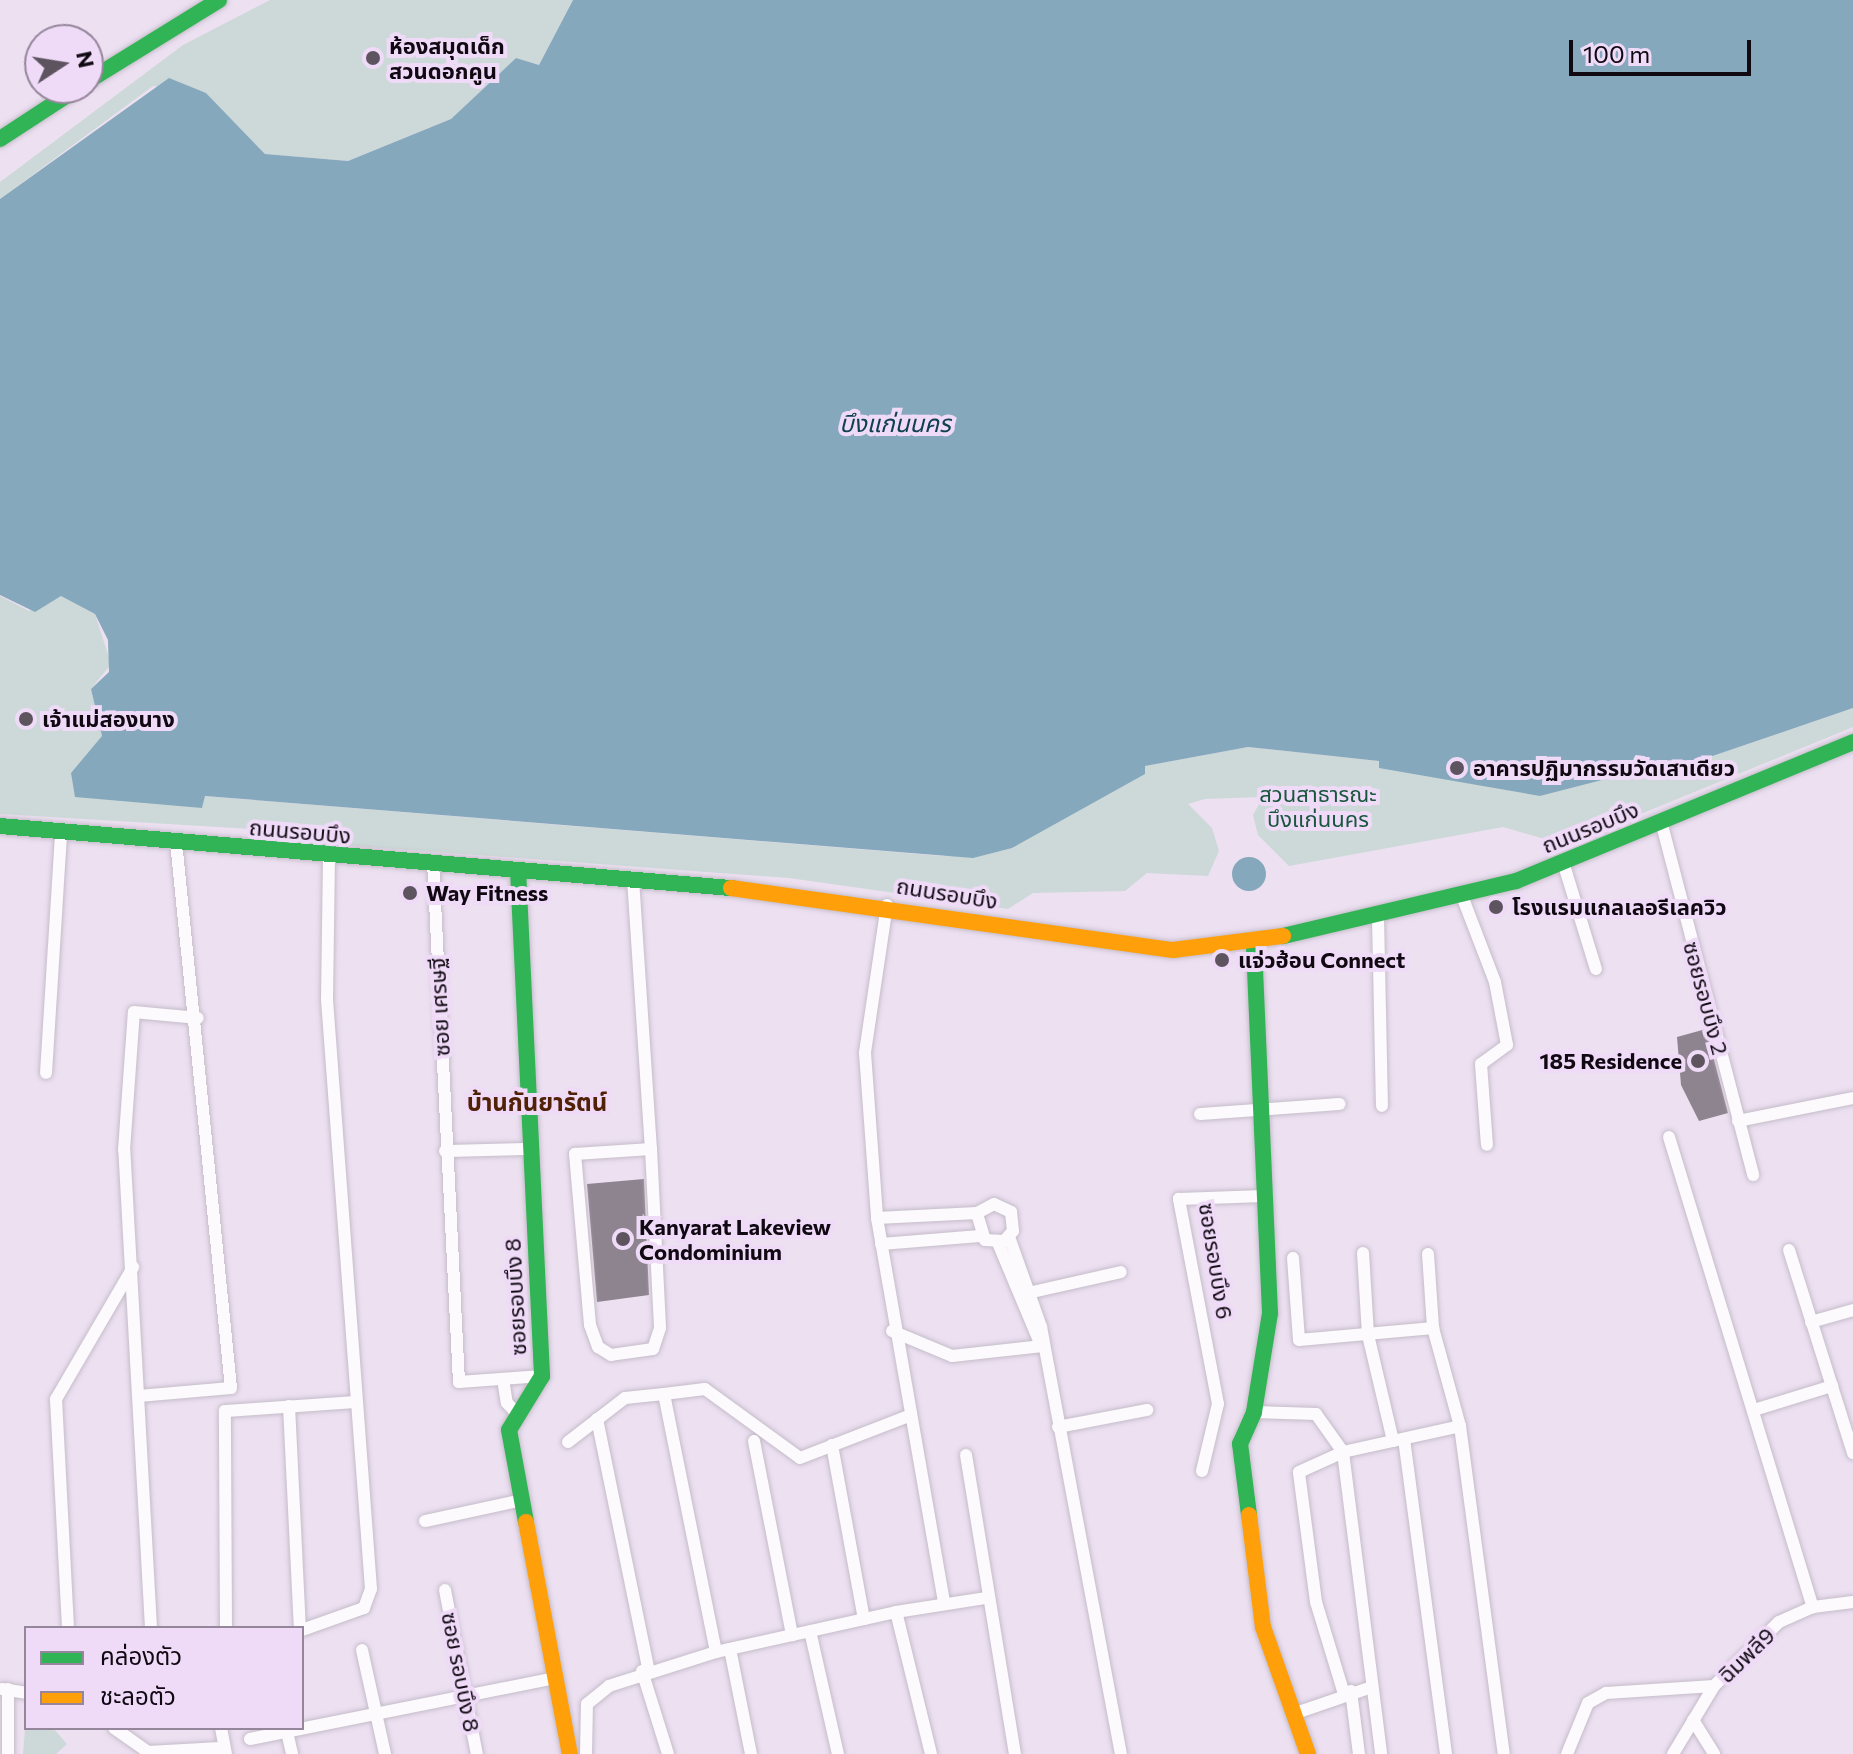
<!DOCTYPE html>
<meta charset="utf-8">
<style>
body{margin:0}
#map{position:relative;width:1853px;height:1754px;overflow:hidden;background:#ece0f1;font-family:Commissioner,"Noto Sans Thai",sans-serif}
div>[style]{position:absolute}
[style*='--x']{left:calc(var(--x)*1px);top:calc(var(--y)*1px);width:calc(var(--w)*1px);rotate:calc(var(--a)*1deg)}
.green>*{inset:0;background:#cdd9d8}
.water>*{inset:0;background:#85a8bc}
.round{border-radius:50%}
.building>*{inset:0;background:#8d848f}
.roads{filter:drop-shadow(0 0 2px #c5bcc9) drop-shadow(0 0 2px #c5bcc9)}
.street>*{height:12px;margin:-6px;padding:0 6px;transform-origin:6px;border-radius:6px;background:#fcfafd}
.fast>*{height:16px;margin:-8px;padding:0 8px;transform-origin:8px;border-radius:8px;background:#30b455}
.slow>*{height:16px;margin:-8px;padding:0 8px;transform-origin:8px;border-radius:8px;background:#ff9f0a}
.dots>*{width:22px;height:22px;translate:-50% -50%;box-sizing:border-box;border:4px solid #efdaf7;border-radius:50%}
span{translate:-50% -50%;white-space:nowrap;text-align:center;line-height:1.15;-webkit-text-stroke:8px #efdaf7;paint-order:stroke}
.poi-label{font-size:22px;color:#100912;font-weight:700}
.left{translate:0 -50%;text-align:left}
.right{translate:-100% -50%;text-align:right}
.park-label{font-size:22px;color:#18573d}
.street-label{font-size:22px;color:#100912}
.water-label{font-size:24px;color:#0f4050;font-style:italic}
.neighbourhood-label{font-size:24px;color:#502105;font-weight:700}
.legend{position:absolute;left:24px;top:1626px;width:280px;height:104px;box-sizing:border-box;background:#efdaf7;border:2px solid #96869b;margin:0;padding:10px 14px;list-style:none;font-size:24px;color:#100912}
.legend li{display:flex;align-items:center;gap:16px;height:40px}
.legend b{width:40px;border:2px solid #96869b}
.north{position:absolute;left:24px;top:24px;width:80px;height:80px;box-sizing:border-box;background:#efdaf7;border:2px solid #96869b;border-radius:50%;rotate:78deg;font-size:22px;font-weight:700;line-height:32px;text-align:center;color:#100912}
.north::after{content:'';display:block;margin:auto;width:28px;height:36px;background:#5d5460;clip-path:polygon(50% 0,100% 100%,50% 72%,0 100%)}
.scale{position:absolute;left:1569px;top:40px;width:182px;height:36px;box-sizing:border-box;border:4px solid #100912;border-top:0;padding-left:10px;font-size:24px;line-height:28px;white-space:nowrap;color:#100912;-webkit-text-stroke:6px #efdaf7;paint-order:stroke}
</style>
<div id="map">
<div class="green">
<div style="clip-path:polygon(270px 0,573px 0,539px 65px,516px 58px,451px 119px,348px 161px,265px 154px,206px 93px,153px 86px,0 199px,0 182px,183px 45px)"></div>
<div style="clip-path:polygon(0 596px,29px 611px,61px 596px,95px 614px,111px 664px,91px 689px,102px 736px,202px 807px,205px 796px,942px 856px,1012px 848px,1144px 766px,1248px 747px,1380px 761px,1379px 767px,1540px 796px,1641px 770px,1654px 776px,1853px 708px,1853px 727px,1565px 845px,1503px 827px,1289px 866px,1258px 835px,1253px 815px,1263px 797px,1205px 799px,1188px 804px,1212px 828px,1219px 851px,1208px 876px,1147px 873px,1125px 891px,1033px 893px,1008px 909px,789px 878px,341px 845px,334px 834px,0 814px)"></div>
<div style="clip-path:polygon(26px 1717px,26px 1728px,53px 1728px,67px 1744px,56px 1754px,23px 1754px)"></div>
</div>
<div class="water">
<div style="clip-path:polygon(573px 0,1853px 0,1853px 708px,1654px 776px,1641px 770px,1540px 796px,1379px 768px,1379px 761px,1248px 747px,1145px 766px,1145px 774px,1012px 848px,973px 858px,205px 796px,202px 808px,75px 797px,71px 773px,102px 736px,91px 689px,109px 672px,108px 640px,95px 614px,61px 596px,35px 612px,0 595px,0 199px,169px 78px,206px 93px,265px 154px,348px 161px,451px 119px,516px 58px,539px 65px)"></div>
<div class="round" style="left:1232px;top:857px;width:34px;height:34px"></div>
</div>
<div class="building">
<div style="clip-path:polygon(1706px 1029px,1728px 1113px,1699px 1121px,1681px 1085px,1677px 1037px)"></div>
<div style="clip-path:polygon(644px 1179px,649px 1295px,597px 1302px,587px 1184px)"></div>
</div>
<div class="roads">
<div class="street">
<div style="--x:1661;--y:821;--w:366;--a:75.4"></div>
<div style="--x:433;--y:862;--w:521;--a:87.14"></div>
<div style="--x:459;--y:1382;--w:83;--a:-4.1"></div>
<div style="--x:1563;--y:862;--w:112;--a:72.9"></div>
<div style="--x:633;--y:879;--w:271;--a:86.2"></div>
<div style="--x:651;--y:1149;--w:179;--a:87.1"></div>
<div style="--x:660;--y:1328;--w:22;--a:108"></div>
<div style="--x:653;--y:1349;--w:42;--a:171.9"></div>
<div style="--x:611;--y:1355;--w:15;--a:-148"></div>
<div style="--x:598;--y:1347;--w:23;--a:-110"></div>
<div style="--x:590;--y:1325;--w:172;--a:-95"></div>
<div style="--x:575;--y:1154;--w:76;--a:-3.8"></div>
<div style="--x:1462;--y:896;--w:92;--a:69"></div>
<div style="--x:1495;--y:982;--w:64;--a:79.2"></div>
<div style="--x:1507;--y:1045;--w:32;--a:144"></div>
<div style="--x:1481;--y:1064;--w:81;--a:85.8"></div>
<div style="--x:887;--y:905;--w:150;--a:98.5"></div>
<div style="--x:865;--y:1053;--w:165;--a:85.8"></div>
<div style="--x:877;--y:1218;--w:389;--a:80.1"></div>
<div style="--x:1378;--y:917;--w:189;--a:88.8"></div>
<div style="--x:46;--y:1073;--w:241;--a:-86.4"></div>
<div style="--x:1200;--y:1114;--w:140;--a:-4.1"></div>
<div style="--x:1738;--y:1121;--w:117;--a:-11.3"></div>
<div style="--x:1669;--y:1137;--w:492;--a:73"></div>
<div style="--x:445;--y:1151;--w:83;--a:-1.4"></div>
<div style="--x:877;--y:1218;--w:100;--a:-2.9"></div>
<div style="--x:977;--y:1213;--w:19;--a:-28"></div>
<div style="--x:994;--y:1204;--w:19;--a:25"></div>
<div style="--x:1011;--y:1212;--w:19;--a:84"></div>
<div style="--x:1013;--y:1231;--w:13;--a:132"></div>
<div style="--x:1004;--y:1241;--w:19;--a:-177"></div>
<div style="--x:985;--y:1240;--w:28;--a:-107"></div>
<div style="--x:1009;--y:1237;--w:96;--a:70.4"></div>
<div style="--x:1041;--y:1327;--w:434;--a:79.4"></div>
<div style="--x:998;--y:1243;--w:108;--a:67.2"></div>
<div style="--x:881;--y:1244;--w:99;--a:-4.6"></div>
<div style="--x:1789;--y:1250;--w:213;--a:72.5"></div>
<div style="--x:1363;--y:1253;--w:82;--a:86.5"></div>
<div style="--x:1368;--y:1335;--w:109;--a:76.7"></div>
<div style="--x:1428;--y:1254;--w:74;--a:86.1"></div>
<div style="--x:1433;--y:1328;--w:102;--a:74.6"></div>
<div style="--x:1293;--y:1258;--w:82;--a:85.8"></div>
<div style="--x:1299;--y:1340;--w:135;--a:-5.1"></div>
<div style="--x:1028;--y:1293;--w:95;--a:-12.7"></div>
<div style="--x:1811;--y:1322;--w:44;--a:-15.9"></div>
<div style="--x:892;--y:1331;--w:65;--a:22.6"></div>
<div style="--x:952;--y:1356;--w:91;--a:-6.3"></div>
<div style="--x:503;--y:1379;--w:24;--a:81"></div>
<div style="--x:507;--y:1403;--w:16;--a:47"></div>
<div style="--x:139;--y:1396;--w:92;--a:-5"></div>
<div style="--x:231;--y:1388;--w:549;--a:-95.75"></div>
<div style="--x:289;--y:1406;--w:222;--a:87.2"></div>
<div style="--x:1754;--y:1410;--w:82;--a:-17.1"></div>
<div style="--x:1254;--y:1412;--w:62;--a:1.8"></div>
<div style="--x:1316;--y:1414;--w:47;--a:54.6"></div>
<div style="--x:1343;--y:1452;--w:120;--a:-12.5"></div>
<div style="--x:1460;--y:1426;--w:331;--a:82.4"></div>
<div style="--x:597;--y:1419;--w:254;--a:78.4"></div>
<div style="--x:1058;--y:1427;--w:91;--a:-10.8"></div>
<div style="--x:1404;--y:1439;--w:318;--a:82.4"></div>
<div style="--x:754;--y:1441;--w:198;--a:78.9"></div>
<div style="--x:568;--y:1442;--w:72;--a:-37.7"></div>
<div style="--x:625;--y:1398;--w:39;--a:-6"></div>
<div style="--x:832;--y:1445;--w:177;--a:79.6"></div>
<div style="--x:966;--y:1455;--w:303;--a:80.7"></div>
<div style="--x:1202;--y:1471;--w:69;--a:-76.6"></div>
<div style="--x:1218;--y:1404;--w:209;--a:-100.8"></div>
<div style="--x:1179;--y:1199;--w:85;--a:-2"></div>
<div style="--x:425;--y:1521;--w:99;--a:-12.2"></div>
<div style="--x:445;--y:1590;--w:167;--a:79"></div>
<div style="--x:896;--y:1612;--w:184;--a:167.5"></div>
<div style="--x:716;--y:1652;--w:263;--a:-101.4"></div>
<div style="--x:664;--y:1394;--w:41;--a:-7"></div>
<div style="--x:705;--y:1389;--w:117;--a:36"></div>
<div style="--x:800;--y:1458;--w:114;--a:-21.1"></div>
<div style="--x:68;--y:1628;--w:229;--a:-93"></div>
<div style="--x:56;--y:1399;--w:153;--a:-59.7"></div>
<div style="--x:151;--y:1628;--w:479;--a:-93.2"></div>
<div style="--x:124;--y:1150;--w:138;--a:-85.9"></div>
<div style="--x:134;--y:1012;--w:64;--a:5.4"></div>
<div style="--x:226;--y:1628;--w:217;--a:-90.3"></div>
<div style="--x:225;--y:1411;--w:128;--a:-4"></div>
<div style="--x:302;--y:1630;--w:66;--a:-19.5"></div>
<div style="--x:364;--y:1608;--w:20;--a:-70"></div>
<div style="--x:371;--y:1589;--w:591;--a:-94.27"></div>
<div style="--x:327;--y:1000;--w:144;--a:-89.2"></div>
<div style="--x:810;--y:1631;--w:126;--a:77.2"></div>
<div style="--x:730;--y:1649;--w:107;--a:78.7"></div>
<div style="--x:362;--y:1650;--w:107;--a:77.5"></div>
<div style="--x:642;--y:1671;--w:87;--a:72.6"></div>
<div style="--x:2;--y:1689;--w:24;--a:9"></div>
<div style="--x:1351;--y:1691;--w:64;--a:82.8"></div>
<div style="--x:1344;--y:1694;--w:96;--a:-106.9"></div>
<div style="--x:1316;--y:1602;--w:131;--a:-97.5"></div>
<div style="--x:1299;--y:1472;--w:48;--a:-24.4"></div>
<div style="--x:1343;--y:1452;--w:304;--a:82.8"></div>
<div style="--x:1293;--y:1714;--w:83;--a:-18.9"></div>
<div style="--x:1693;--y:1720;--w:40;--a:58"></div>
<div style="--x:114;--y:1728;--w:42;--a:35.2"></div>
<div style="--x:148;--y:1752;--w:72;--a:-3.2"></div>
<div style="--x:221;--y:1728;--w:26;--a:79"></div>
<div style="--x:287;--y:1732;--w:23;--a:77"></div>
<div style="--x:250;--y:1739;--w:312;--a:-11.3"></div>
<div style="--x:8;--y:1754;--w:65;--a:-90"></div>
<div style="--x:586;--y:1754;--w:50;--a:-88.9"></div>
<div style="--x:587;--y:1704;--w:28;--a:-39"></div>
<div style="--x:609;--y:1686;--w:112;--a:-17.6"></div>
<div style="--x:931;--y:1754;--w:146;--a:-103.8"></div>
<div style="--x:896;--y:1612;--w:90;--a:-8.9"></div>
<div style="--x:1567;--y:1754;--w:55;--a:-67.6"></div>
<div style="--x:1588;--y:1703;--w:21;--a:-29"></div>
<div style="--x:1606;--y:1693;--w:108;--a:-3.7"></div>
<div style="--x:1673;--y:1754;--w:79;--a:-58.9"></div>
<div style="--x:1714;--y:1686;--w:91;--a:-44.6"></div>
<div style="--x:1779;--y:1622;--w:37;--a:-24"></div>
<div style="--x:1813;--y:1607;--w:40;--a:-7.1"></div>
</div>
<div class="fast">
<div style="--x:88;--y:81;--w:154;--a:-31.7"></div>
<div style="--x:0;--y:139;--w:93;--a:-33.2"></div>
<div style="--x:0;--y:826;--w:734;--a:4.85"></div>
<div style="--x:518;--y:870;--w:507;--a:87.28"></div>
<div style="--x:542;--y:1376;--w:63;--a:121.4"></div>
<div style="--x:509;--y:1430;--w:94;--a:79.5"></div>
<div style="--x:1283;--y:936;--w:239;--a:-13.3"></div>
<div style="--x:1516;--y:881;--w:365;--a:-22.4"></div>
<div style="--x:1249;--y:1515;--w:72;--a:-97.2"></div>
<div style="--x:1240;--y:1444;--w:35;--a:-66"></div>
<div style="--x:1254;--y:1412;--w:100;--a:-80.8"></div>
<div style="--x:1270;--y:1313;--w:371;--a:-92.5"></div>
</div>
<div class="slow">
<div style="--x:731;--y:888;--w:446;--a:8"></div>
<div style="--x:1173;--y:950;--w:111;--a:-7.3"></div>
<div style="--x:1249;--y:1515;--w:113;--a:82.9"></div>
<div style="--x:1263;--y:1627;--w:135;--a:70.5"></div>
<div style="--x:526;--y:1522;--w:236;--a:79.3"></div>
</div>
</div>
<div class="dots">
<div style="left:373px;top:58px;background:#5d5460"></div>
<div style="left:26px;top:719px;background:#5d5460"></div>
<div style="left:1457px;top:768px;background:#5d5460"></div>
<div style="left:410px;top:893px;background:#5d5460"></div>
<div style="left:1496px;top:907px;background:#5d5460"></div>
<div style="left:1222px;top:960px;background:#5d5460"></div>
<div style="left:1698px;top:1061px;background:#5d5460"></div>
<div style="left:623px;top:1239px;background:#5d5460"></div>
</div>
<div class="poi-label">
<span class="left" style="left:389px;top:58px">ห้องสมุดเด็ก<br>สวนดอกคูน</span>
<span class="left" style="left:42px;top:719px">เจ้าแม่สองนาง</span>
<span class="left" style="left:1473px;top:768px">อาคารปฏิมากรรมวัดเสาเดียว</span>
<span class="left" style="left:426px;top:893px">Way Fitness</span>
<span class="left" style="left:1512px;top:907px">โรงแรมแกลเลอรีเลควิว</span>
<span class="left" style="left:1238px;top:960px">แจ่วฮ้อน Connect</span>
<span class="right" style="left:1682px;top:1061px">185 Residence</span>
<span class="left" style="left:639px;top:1239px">Kanyarat Lakeview<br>Condominium</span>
</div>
<div class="park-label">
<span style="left:1318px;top:806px">สวนสาธารณะ<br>บึงแก่นนคร</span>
</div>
<div class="street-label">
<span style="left:1590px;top:827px;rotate:-22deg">ถนนรอบบึง</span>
<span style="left:300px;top:831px;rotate:5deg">ถนนรอบบึง</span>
<span style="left:947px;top:893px;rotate:9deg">ถนนรอบบึง</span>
<span style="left:1706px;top:998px;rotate:75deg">ซอยรอบบึง 2</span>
<span style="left:439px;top:1007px;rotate:-93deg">ซอย เศรษฐี</span>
<span style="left:1216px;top:1261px;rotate:81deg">ซอยรอบบึง 6</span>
<span style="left:515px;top:1297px;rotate:-93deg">ซอยรอบบึง 8</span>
<span style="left:1746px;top:1655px;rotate:-44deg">ฉิมพลี9</span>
<span style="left:461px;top:1672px;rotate:79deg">ซอย รอบบึง 8</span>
</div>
<div class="water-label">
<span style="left:895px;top:423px">บึงแก่นนคร</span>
</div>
<div class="neighbourhood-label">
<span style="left:537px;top:1102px">บ้านกันยารัตน์</span>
</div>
<ul class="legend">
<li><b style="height:10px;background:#30b455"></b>คล่องตัว</li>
<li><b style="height:10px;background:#ff9f0a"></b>ชะลอตัว</li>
</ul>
<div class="north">N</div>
<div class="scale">100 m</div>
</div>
